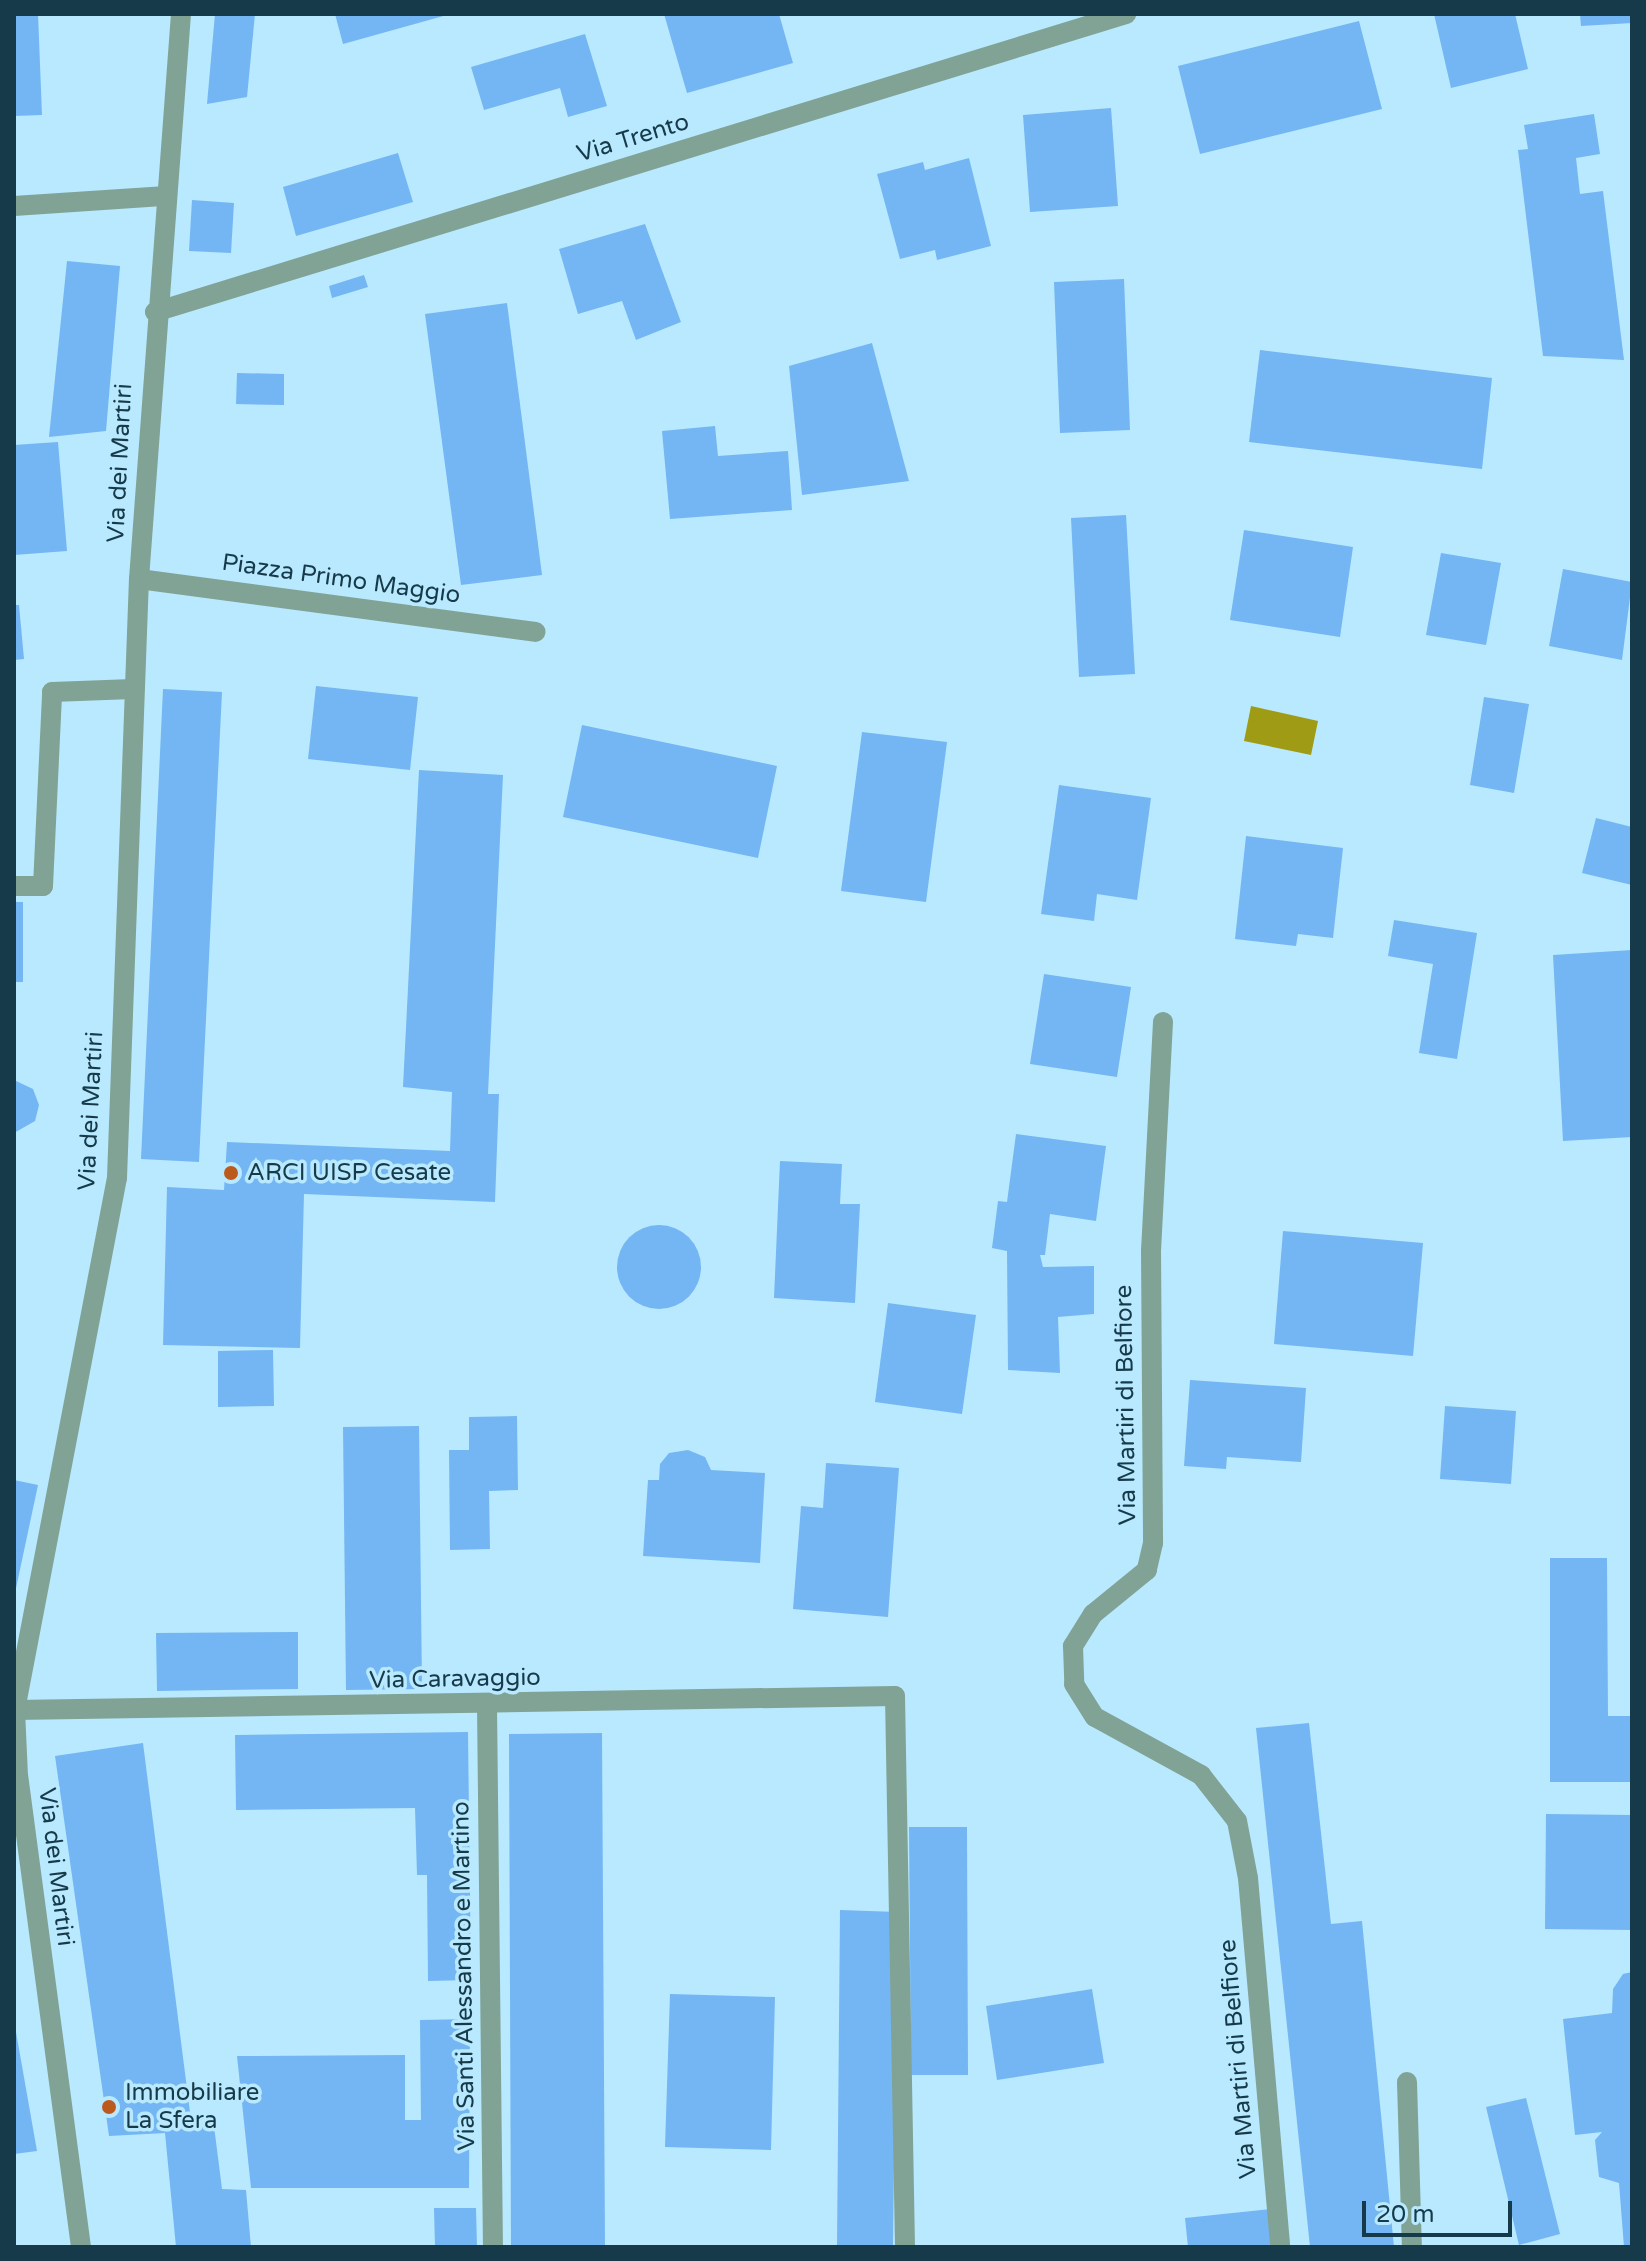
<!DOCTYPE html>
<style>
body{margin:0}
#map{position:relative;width:1646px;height:2261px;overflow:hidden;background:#b9e9fe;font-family:"Varela Round",sans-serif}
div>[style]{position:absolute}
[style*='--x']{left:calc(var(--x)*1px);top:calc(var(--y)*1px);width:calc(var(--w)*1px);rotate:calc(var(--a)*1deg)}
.water>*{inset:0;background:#9f9b14}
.building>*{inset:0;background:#73b6f3}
.round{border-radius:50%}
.lane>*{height:20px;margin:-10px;padding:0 10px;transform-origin:10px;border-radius:10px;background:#81a395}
.street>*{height:20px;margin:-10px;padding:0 10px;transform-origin:10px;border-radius:10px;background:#81a395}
.dots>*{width:22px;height:22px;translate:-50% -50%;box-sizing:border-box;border:4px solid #b9e9fe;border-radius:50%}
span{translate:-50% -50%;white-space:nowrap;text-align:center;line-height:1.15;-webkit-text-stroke:7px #b9e9fe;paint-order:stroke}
.street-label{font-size:24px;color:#163a49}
.poi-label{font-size:24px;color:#163a49}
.left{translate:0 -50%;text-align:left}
.frame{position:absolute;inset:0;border:16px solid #163a49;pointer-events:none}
.scale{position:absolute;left:1362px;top:2201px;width:150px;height:36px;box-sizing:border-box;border:4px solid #163a49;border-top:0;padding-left:10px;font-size:24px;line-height:28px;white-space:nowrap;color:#163a49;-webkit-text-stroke:6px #b9e9fe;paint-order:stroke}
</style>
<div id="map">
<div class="water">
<div style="clip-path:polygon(1251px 706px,1318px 721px,1311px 755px,1244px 741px)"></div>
</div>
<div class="building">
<div style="clip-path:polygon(14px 14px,38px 14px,42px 115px,14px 116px)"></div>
<div style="clip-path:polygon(215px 14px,255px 14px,247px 97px,207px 104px)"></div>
<div style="clip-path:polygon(335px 14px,447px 14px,447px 15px,343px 44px)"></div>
<div style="clip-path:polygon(664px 14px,779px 14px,793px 63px,687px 93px)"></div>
<div style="clip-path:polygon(1434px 14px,1515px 14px,1528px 69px,1451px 88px)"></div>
<div style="clip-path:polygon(1580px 14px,1632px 14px,1632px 23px,1581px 26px)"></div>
<div style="clip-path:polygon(1359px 21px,1382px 109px,1200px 154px,1178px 66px)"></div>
<div style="clip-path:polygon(585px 34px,607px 106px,568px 117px,560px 88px,484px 110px,471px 67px)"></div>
<div style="clip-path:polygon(1111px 108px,1118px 206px,1030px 212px,1023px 115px)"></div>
<div style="clip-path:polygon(1594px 114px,1600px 154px,1576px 158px,1580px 194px,1603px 191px,1624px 360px,1543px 356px,1518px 150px,1528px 149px,1524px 125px)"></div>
<div style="clip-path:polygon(398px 153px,413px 202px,296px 236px,283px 187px)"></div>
<div style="clip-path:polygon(969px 158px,991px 246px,937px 260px,935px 250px,900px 259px,877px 174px,923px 162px,925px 170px)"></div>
<div style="clip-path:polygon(192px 200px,234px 203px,231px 253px,189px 251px)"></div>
<div style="clip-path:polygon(645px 224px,681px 322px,636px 340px,622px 301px,578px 314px,559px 249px)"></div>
<div style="clip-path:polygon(67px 261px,120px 266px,106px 431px,49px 437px)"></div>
<div style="clip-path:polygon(364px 275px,368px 287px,332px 298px,329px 286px)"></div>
<div style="clip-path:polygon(1124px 279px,1130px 430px,1060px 433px,1054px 282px)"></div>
<div style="clip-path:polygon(507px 303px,542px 575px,461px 585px,425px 314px)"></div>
<div style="clip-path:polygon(872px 343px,909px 481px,802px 495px,789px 366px)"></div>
<div style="clip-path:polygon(1260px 350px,1492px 378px,1482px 469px,1249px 442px)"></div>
<div style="clip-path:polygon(237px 373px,284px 374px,284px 405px,236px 404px)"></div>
<div style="clip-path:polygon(715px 426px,718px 456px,788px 451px,792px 510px,670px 519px,662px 431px)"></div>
<div style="clip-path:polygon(58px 442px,67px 551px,14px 555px,14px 445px)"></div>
<div style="clip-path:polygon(1126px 515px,1135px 674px,1079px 677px,1071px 518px)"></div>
<div style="clip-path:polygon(1244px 530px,1353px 547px,1340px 637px,1230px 620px)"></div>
<div style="clip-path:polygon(1441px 553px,1501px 563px,1486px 645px,1426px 635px)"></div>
<div style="clip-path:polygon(1563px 569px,1632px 582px,1622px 660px,1549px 646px)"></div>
<div style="clip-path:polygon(14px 605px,19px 605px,24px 659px,14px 660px)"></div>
<div style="clip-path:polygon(316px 686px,418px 697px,410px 770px,308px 759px)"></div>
<div style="clip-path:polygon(163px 689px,222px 692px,199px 1162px,141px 1159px)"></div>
<div style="clip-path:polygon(1484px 697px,1529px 704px,1514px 793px,1470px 785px)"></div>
<div style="clip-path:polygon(582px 725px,777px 766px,758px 858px,563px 817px)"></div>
<div style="clip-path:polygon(862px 732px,947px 742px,926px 902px,841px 891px)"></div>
<div style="clip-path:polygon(419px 770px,503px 775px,488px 1094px,499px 1094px,495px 1202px,304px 1194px,300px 1348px,163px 1345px,167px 1187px,224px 1190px,227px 1142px,450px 1151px,452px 1092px,403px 1087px)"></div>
<div style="clip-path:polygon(1059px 785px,1151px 798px,1137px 900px,1097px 894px,1094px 921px,1041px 914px)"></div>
<div style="clip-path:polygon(1596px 818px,1632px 827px,1632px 885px,1582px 873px)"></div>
<div style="clip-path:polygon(1246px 836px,1343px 848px,1333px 938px,1298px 934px,1296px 946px,1235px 939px)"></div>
<div style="clip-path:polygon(14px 902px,23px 902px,23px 982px,14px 982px)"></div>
<div style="clip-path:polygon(1394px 920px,1477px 933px,1457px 1059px,1419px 1053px,1433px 964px,1388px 956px)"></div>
<div style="clip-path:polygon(1632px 950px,1632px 1137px,1563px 1141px,1553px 955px)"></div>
<div style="clip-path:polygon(1044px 974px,1131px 987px,1117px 1077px,1030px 1064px)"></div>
<div style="clip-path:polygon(14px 1080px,33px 1089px,39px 1105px,35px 1121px,14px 1133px)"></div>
<div style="clip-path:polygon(1016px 1134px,1106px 1146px,1096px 1221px,1050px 1214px,1045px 1255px,1040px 1255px,1043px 1267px,1094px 1266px,1094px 1314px,1058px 1317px,1060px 1373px,1008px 1370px,1007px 1251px,992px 1248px,998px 1201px,1007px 1202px)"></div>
<div style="clip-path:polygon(780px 1161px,842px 1164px,840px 1204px,860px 1204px,855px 1303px,774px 1298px)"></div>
<div class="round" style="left:617px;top:1225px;width:84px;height:84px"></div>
<div style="clip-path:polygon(1283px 1231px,1423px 1243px,1413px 1356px,1274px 1344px)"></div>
<div style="clip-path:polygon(888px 1303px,976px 1315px,962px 1414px,875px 1402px)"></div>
<div style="clip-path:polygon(273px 1350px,274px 1406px,218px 1407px,218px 1351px)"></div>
<div style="clip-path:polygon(1190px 1380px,1306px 1388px,1301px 1462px,1227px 1457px,1226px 1469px,1184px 1466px)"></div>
<div style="clip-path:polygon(1445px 1406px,1516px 1411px,1511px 1484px,1440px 1479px)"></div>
<div style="clip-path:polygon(517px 1416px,518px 1490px,489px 1491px,490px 1549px,450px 1550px,449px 1450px,469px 1450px,469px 1417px)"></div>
<div style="clip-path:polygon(419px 1426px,422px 1689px,346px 1690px,343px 1427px)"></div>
<div style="clip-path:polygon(688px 1450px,705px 1457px,711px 1470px,765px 1473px,760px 1563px,643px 1556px,648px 1480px,659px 1480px,660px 1464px,669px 1453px)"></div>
<div style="clip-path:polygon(826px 1463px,899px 1468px,888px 1617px,793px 1609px,801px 1506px,823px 1508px)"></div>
<div style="clip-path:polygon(14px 1480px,38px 1485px,15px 1593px,14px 1593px)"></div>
<div style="clip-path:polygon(1550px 1558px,1607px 1558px,1608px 1716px,1632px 1716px,1632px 1782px,1550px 1782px)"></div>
<div style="clip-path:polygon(298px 1632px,298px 1689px,157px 1691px,156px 1633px)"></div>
<div style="clip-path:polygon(1309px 1723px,1331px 1924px,1362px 1921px,1394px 2247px,1310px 2247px,1256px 1728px)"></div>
<div style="clip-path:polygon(468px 1732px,471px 1980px,428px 1981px,427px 1875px,417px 1875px,415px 1808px,236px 1810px,235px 1735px)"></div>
<div style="clip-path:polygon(602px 1733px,605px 2247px,511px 2247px,509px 1734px)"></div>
<div style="clip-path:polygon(143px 1743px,192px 2128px,214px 2126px,222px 2189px,246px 2190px,251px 2247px,176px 2247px,165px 2133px,109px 2136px,55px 1756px)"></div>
<div style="clip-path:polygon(1546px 1814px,1632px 1815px,1632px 1930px,1545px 1929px)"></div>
<div style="clip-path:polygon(909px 1827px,967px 1827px,968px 2075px,911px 2075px)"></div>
<div style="clip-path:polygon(840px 1910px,897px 1912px,893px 2247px,837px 2247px)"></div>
<div style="clip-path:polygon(1632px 1972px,1632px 2247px,1624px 2247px,1619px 2183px,1599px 2177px,1595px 2140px,1602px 2132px,1575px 2135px,1563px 2019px,1612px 2013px,1613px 1989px,1623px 1974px)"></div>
<div style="clip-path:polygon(1092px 1989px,1104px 2063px,997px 2080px,986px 2006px)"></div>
<div style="clip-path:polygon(670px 1994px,775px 1997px,771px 2150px,665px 2147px)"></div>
<div style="clip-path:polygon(470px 2019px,469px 2188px,251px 2188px,237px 2056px,405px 2055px,405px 2120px,421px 2120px,420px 2020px)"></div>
<div style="clip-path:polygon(16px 2032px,37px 2151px,14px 2154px,14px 2033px)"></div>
<div style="clip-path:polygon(1526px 2098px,1560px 2234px,1519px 2245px,1486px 2107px)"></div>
<div style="clip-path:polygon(434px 2208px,476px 2208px,477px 2247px,435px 2247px)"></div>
<div style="clip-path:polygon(1271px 2209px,1276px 2247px,1188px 2247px,1185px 2218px)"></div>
</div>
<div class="lane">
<div style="--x:14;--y:886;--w:29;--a:0"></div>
<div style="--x:43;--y:886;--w:194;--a:-87.3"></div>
<div style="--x:52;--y:692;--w:81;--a:-2.1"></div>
<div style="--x:895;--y:1696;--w:551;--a:88.96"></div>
<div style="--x:1407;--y:2082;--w:165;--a:88.3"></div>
</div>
<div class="street">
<div style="--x:14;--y:206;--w:149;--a:-3.8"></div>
<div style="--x:155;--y:312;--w:1016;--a:-17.06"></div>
<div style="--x:139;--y:579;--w:400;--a:7.6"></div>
<div style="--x:1163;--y:1022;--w:228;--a:93"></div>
<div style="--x:1151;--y:1250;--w:293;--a:89.6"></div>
<div style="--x:1153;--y:1543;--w:28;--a:103"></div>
<div style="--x:1147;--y:1570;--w:70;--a:140.8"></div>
<div style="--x:1093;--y:1614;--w:38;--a:122"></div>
<div style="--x:1073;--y:1646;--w:38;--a:88"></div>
<div style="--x:1074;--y:1684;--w:39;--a:58"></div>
<div style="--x:1095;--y:1717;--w:121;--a:28.7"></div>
<div style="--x:1201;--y:1775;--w:58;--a:52"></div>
<div style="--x:1237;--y:1821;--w:58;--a:79.1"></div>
<div style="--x:1248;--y:1878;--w:370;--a:85"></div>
<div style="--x:487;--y:1705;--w:542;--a:89.37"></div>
<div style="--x:15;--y:1710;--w:880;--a:-0.91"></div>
<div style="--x:81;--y:2247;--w:475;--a:-97.6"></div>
<div style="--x:18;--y:1776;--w:66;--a:-92.6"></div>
<div style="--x:15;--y:1710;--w:542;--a:-79.15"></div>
<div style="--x:117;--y:1178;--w:599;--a:-87.9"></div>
<div style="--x:139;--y:579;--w:567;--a:-85.75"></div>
</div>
<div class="dots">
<div style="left:231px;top:1173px;background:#bc5a1d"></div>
<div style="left:109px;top:2107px;background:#bc5a1d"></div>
</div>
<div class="street-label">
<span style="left:633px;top:138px;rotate:-17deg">Via Trento</span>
<span style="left:120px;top:463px;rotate:-87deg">Via dei Martiri</span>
<span style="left:341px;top:579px;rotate:8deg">Piazza Primo Maggio</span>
<span style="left:91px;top:1111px;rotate:-87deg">Via dei Martiri</span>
<span style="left:1126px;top:1405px;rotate:-91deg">Via Martiri di Belfiore</span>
<span style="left:455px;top:1679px;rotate:-1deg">Via Caravaggio</span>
<span style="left:56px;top:1867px;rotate:83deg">Via dei Martiri</span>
<span style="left:464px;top:1976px;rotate:-91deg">Via Santi Alessandro e Martino</span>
<span style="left:1238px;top:2059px;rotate:-95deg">Via Martiri di Belfiore</span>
</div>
<div class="poi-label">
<span class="left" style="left:247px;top:1173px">ARCI UISP Cesate</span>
<span class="left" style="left:125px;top:2107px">Immobiliare<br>La Sfera</span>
</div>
<div class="frame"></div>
<div class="scale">20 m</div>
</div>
